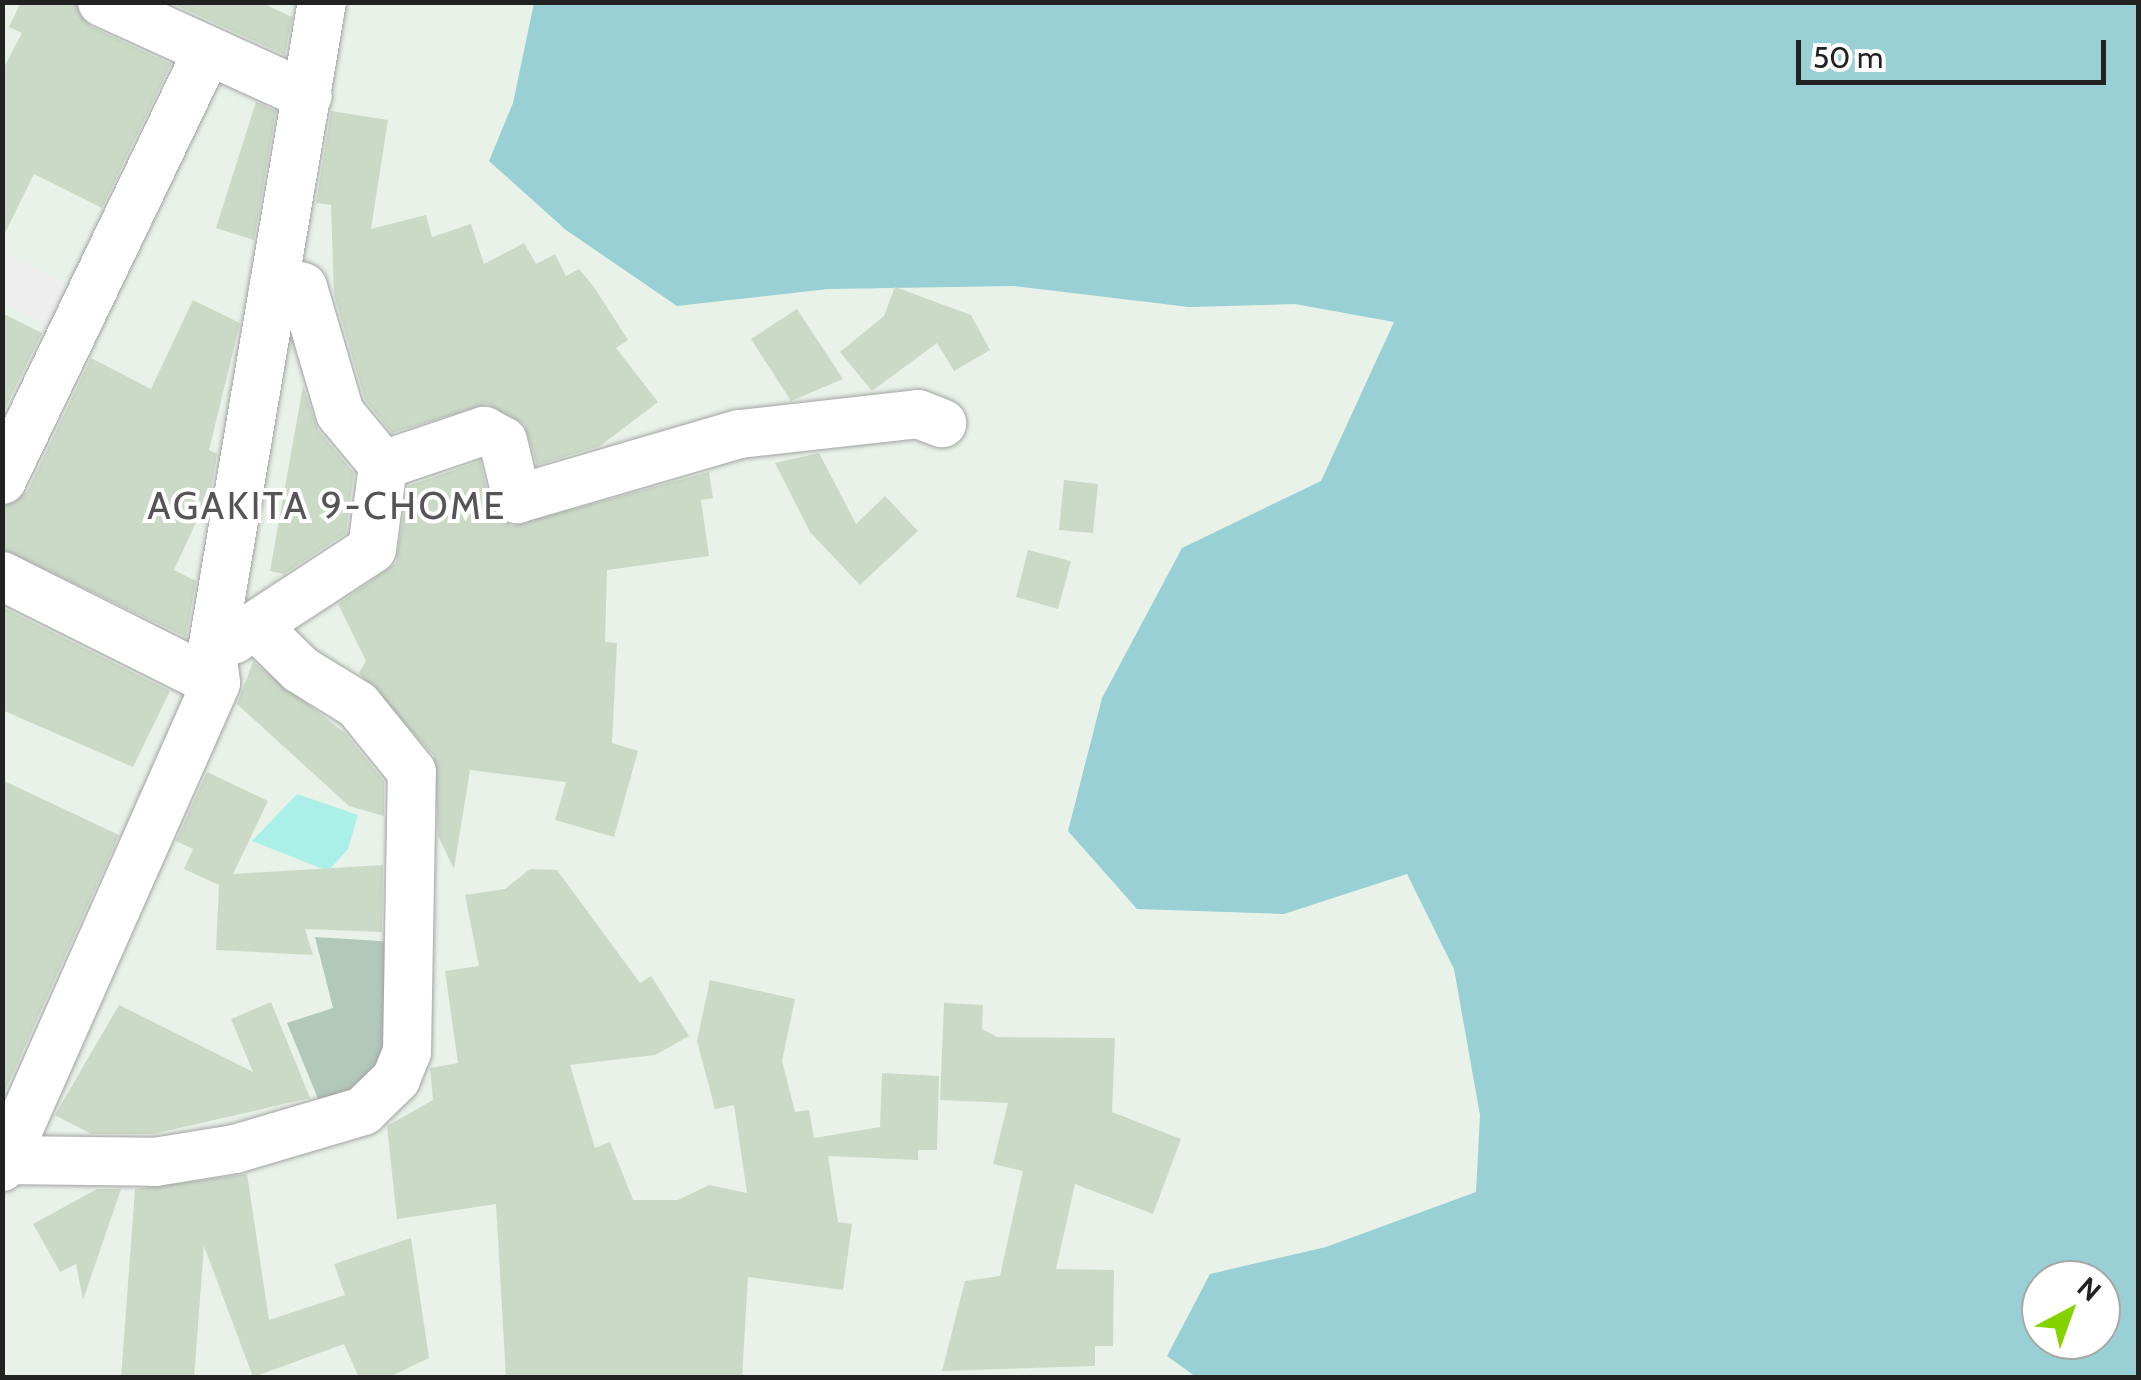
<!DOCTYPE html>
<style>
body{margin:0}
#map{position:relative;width:2141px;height:1380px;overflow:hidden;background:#e8f2e8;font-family:Cabin,sans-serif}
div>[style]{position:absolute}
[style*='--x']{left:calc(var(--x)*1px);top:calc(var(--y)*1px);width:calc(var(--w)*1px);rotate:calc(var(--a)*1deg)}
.construction>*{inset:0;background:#b2c8ba}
.grass>*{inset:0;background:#abf0e8}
.forest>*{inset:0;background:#99d0d5}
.parking>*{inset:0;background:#eee}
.building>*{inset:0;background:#cbdac7}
.roads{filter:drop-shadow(0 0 2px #a3a3a3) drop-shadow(0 0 2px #a3a3a3)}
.minor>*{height:48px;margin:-24px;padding:0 24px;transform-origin:24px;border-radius:24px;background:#fff}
span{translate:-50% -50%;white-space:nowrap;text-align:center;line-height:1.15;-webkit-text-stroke:8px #fff;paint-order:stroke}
.neighbourhood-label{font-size:38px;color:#555;letter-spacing:2.5px}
.frame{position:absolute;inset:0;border:5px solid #222;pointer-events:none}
.north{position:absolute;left:2021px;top:1260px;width:100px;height:100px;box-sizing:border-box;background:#fff;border:2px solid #a7a7a7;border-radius:50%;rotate:41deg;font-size:28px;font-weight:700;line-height:40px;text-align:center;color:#222}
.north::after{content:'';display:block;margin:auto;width:35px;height:45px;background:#84d300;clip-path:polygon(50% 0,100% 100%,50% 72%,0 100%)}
.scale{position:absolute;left:1796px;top:40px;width:310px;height:45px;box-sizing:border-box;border:5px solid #222;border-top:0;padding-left:12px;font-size:30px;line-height:35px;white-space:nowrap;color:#222;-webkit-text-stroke:8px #fff;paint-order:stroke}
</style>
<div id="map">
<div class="construction">
<div style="clip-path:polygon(315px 937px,396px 942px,387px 1074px,323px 1111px,287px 1023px,333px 1008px)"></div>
</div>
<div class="grass">
<div style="clip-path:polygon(297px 794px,358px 815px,348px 849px,328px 871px,252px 841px)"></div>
</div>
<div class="forest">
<div style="clip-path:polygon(evenodd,534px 3px,2138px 3px,2138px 1377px,1196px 1377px,1167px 1356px,1210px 1274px,1326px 1247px,1476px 1192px,1480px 1115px,1454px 969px,1407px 874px,1284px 914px,1137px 909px,1068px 831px,1102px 698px,1182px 548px,1321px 481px,1394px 322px,1295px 304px,1189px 307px,1014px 286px,828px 289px,677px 306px,566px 230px,489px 161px,513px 103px,534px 3px,2041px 1280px,2101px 1280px,2101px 1340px,2041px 1340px,2041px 1280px)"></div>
</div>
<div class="parking">
<div style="clip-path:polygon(2px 253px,80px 291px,61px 331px,3px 303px)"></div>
</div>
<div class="building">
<div style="clip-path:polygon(21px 2px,75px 2px,90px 26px,171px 64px,102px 208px,34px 174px,2px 239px,2px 71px,22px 33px,9px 27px)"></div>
<div style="clip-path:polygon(169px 2px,260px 2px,292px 17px,285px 55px)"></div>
<div style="clip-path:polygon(256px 102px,276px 111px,254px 240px,216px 228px)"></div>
<div style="clip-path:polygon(331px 111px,388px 120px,371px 229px,426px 215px,432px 237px,471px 224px,484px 264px,524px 243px,536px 264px,555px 254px,566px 276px,579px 269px,594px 287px,628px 340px,616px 348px,658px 402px,600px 446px,537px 465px,524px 424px,487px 404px,392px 433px,365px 400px,334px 294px,331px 205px,316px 203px)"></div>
<div style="clip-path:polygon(895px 287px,971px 315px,990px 350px,954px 371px,937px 343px,872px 391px,840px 352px,884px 316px)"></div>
<div style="clip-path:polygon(193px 300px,240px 323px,209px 450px,217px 454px,211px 490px,174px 570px,196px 581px,186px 637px,2px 549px,2px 507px,27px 492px,91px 358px,151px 389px)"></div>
<div style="clip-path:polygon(797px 309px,843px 379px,791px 401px,751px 339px)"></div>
<div style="clip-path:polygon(2px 313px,42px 333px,2px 415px)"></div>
<div style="clip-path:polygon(303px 386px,318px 430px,354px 473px,346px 533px,284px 574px,270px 571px)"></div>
<div style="clip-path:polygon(819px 453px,856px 524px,885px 496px,918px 531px,860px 585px,810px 532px,775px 463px)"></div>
<div style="clip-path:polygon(480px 461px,491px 506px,511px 526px,709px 472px,713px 498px,701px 500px,709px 556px,607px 570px,605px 642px,617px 643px,612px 743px,638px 751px,614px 837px,555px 820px,566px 782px,470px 770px,454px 869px,438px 836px,434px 756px,359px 673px,366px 661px,338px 604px,396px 563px,408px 486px)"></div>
<div style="clip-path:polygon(1064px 480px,1098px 484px,1093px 533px,1059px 530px)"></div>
<div style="clip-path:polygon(1028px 550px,1071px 561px,1058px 609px,1016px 597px)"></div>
<div style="clip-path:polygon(2px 607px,170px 691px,133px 767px,2px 710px)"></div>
<div style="clip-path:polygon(253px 662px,345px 733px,384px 781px,384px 816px,349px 806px,237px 704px)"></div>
<div style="clip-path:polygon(207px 772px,268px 801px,233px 874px,383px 865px,382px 932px,305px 929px,313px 955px,216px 950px,219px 885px,184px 869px,193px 849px,176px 841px)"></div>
<div style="clip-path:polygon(2px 780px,119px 835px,2px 1098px)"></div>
<div style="clip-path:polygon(530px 869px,557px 870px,640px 983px,651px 976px,689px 1036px,655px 1055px,570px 1065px,595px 1148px,610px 1142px,633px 1200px,678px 1200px,709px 1185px,747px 1193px,734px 1105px,715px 1109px,697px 1041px,710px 980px,795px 999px,782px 1061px,795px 1112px,809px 1110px,814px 1138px,880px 1127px,882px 1073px,939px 1076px,937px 1150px,918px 1150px,918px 1160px,828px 1156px,838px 1222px,852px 1224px,843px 1290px,748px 1277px,742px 1378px,506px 1378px,496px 1204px,397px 1219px,387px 1126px,433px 1100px,430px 1068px,458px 1063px,445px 971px,479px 966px,465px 895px,505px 889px)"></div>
<div style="clip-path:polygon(271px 1002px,310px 1098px,153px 1134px,91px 1134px,55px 1115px,119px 1005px,253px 1072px,231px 1019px)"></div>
<div style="clip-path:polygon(944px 1003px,983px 1005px,982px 1029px,997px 1037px,1115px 1038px,1112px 1112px,1181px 1139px,1153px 1214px,1075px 1184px,1056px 1269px,1114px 1270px,1113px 1346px,1095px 1346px,1095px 1366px,942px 1371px,965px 1281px,1000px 1276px,1023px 1171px,993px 1164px,1008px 1103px,940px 1100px)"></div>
<div style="clip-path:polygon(247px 1174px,269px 1320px,345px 1295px,334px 1264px,411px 1238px,429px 1358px,387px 1378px,359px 1378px,344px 1344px,253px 1377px,204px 1246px,194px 1378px,121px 1378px,135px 1189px)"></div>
<div style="clip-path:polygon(97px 1189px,121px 1189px,83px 1300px,76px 1264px,60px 1272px,33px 1224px)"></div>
</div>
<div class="roads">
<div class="minor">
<div style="--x:102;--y:2;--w:226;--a:24.5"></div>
<div style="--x:383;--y:465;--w:107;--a:-18.6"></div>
<div style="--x:484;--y:431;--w:21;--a:28"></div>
<div style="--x:503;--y:441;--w:60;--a:76.4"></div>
<div style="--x:517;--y:499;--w:232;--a:-16.3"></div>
<div style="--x:740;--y:434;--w:179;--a:-6.4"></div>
<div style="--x:918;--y:414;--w:26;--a:21"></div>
<div style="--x:2;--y:480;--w:475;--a:-64.4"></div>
<div style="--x:2;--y:576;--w:239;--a:26.6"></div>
<div style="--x:233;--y:640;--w:166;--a:-33.2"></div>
<div style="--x:372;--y:549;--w:85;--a:-82.5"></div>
<div style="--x:383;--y:465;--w:67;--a:-129.6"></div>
<div style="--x:340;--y:413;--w:131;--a:-106.4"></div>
<div style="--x:303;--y:287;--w:28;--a:-165"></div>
<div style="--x:2;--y:1160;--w:153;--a:0.7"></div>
<div style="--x:155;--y:1162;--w:81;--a:-9.2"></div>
<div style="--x:235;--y:1149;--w:134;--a:-16.5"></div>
<div style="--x:363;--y:1111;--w:46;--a:-44.1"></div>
<div style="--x:396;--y:1079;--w:29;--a:-68"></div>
<div style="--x:407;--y:1052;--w:280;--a:-89"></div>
<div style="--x:412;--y:772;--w:86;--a:-128.9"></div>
<div style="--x:358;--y:705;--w:67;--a:-148.4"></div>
<div style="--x:301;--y:670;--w:59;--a:-135.7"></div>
<div style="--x:2;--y:1167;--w:529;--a:-66.15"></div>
<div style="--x:216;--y:683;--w:33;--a:-97"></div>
<div style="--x:212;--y:650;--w:657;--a:-80.37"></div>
</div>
</div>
<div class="neighbourhood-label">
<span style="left:327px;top:506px">AGAKITA 9-CHOME</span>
</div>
<div class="frame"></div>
<div class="north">N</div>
<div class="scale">50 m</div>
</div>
